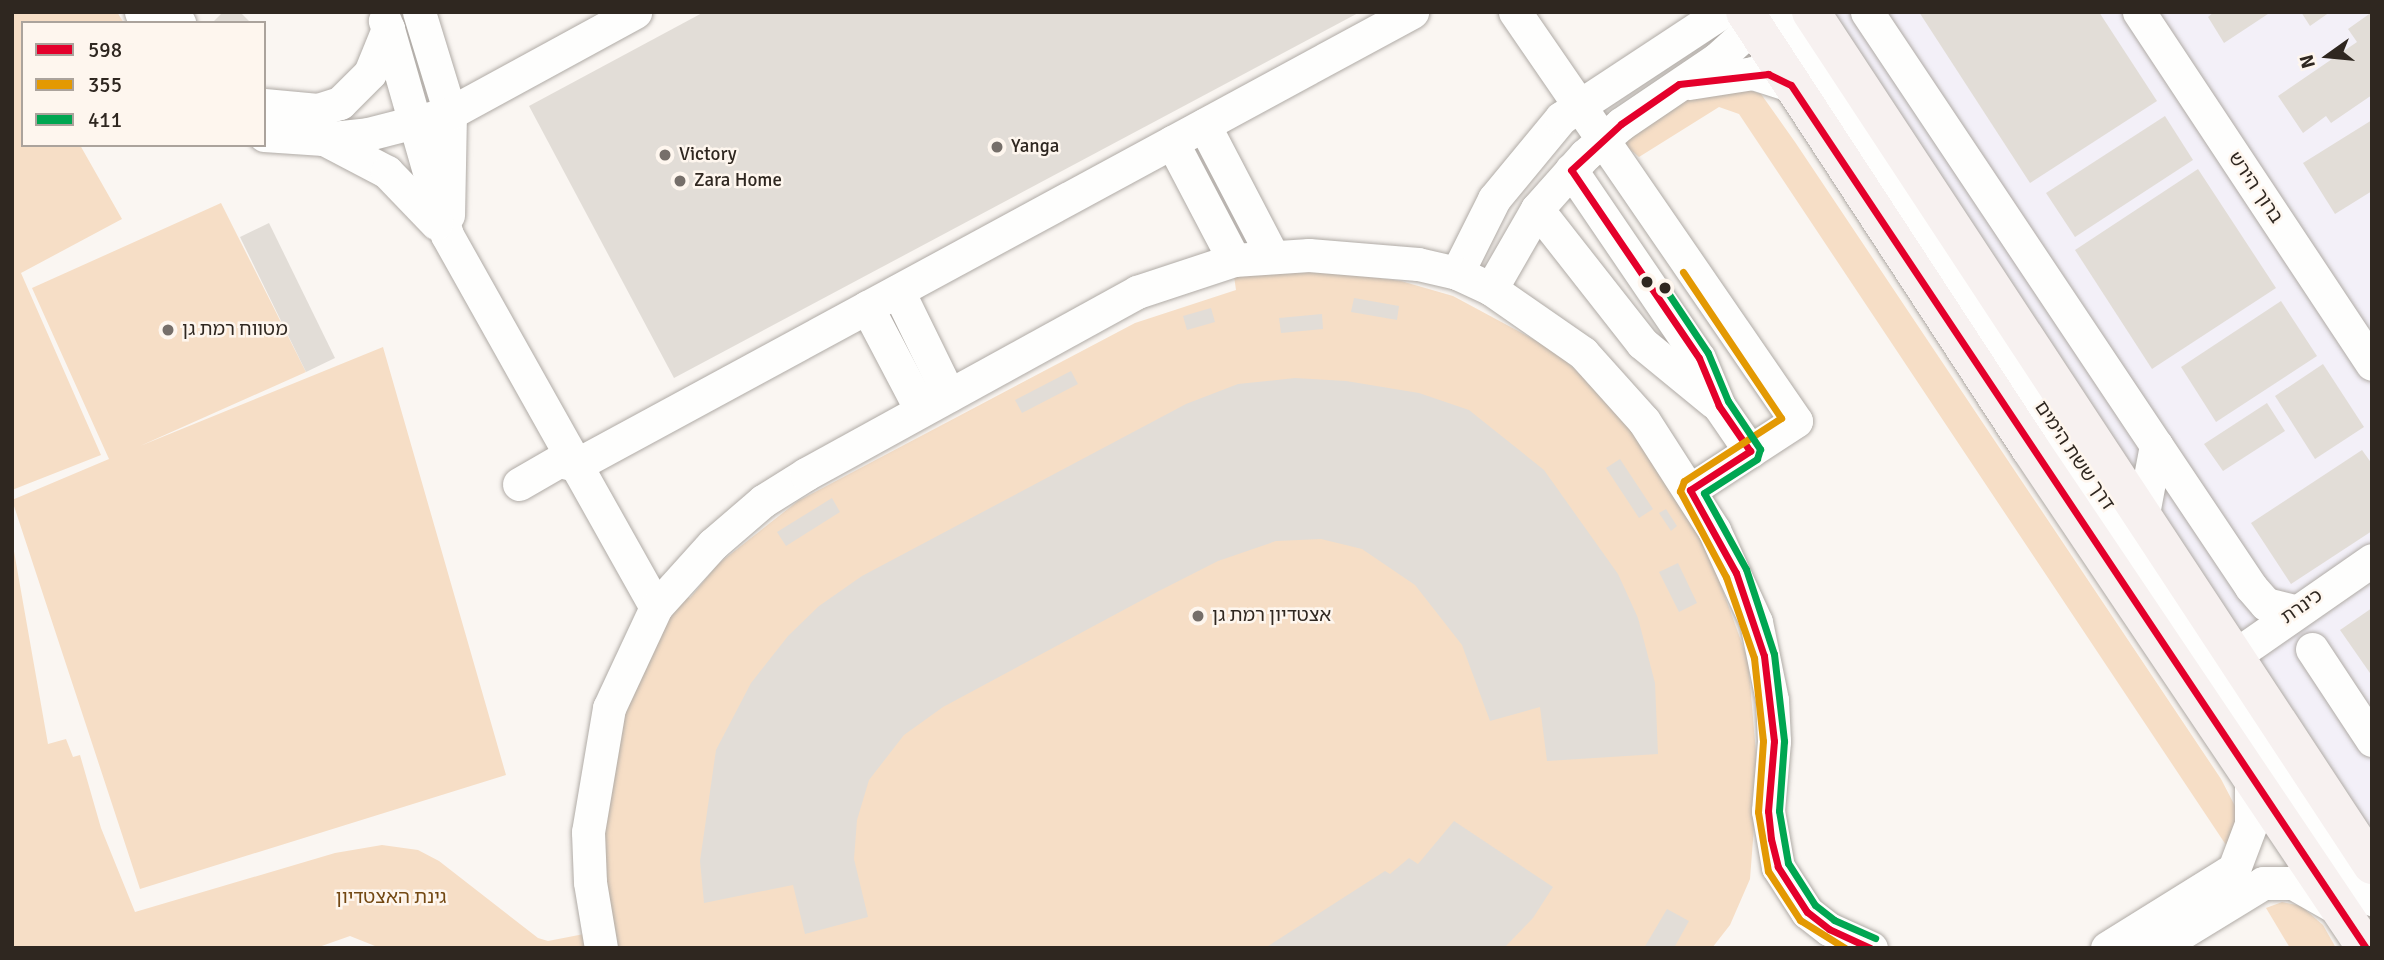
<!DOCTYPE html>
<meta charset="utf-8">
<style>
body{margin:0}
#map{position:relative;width:2384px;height:960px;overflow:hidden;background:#faf6f2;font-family:Signika,"Noto Sans Hebrew",sans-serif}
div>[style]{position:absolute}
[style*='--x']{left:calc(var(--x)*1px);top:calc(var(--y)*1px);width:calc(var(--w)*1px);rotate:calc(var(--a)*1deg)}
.industrial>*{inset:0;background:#f3f0f8}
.green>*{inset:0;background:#f6dec6}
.building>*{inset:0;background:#e2ddd7}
.roads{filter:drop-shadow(0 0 2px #b0aba6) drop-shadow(0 0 2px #b0aba6)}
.minor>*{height:33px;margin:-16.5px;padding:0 16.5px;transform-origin:16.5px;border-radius:16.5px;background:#fefefd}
.major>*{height:38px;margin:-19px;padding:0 19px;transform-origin:19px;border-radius:19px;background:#f7f1f0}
.bus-1>*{height:7px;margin:-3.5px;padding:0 3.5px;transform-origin:3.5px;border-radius:3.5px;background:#e4002b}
.bus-2>*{height:7px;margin:-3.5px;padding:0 3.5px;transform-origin:3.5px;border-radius:3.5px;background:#e39903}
.bus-3>*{height:7px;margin:-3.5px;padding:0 3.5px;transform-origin:3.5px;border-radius:3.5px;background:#00a651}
.dots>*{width:19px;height:19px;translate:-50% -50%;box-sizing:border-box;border:4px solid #fef6ee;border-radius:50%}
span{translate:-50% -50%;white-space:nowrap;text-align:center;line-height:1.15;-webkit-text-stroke:5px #fef6ee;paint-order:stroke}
.poi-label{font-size:19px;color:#2f2720}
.left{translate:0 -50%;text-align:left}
.street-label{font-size:19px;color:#2f2720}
.park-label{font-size:19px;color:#734812}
.frame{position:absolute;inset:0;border:14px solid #2f2720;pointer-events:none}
.legend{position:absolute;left:21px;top:21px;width:245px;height:126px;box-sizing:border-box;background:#fef6ee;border:2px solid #aba39c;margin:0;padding:9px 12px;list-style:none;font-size:21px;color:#2f2720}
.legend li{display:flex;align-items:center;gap:14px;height:35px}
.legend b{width:35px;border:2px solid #aba39c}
.north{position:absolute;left:2293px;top:21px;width:70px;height:70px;-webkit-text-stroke:5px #fef6ee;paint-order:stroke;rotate:255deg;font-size:19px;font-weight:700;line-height:28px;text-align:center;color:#2f2720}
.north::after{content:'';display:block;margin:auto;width:24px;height:32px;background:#2f2720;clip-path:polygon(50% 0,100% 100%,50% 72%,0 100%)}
</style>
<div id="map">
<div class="industrial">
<div style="clip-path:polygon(1818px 12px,2372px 12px,2372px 847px)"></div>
</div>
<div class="green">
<div style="clip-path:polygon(12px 12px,117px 12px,124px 23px,23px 23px,23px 145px,80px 145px,122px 219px,21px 273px,101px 455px,12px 490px)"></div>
<div style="clip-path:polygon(1730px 84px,1761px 94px,1795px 142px,2221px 779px,2235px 806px,2237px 829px,2228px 848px,1739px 114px,1719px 107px,1639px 157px,1617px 138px,1700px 90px)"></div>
<div style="clip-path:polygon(221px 203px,306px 372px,140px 446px,383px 347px,506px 775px,140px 889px,12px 500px,109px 459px,32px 288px)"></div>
<div style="clip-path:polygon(1327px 271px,1401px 281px,1453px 296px,1555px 351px,1613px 405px,1663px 475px,1711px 558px,1748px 660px,1758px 775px,1750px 879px,1730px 925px,1712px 948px,612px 948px,599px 864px,607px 753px,675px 591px,690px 598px,718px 564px,798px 501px,1135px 323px,1236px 290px,1234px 276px)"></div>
<div style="clip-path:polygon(12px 540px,48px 744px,66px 739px,73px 757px,80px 755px,101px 828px,135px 912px,335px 853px,382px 845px,418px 850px,439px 861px,538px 938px,548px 941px,584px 934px,588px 948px,380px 948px,350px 936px,316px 948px,12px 948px)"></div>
<div style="clip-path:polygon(2282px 902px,2301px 906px,2323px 925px,2336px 948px,2290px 948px,2266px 908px)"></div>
</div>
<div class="building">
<div style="clip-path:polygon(223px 12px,240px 12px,251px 23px,212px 23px)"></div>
<div style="clip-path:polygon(704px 12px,1360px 12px,674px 378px,529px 106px)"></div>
<div style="clip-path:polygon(1919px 12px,2099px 12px,2157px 101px,2030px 183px)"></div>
<div style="clip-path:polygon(2214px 12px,2271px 12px,2224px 43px,2208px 17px)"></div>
<div style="clip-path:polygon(2301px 12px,2330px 12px,2310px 26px)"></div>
<div style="clip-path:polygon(2372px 12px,2372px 95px,2331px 123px,2326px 116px,2303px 133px,2278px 96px,2357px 42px,2348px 29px)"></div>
<div style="clip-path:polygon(2165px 116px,2193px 160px,2075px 237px,2046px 193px)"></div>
<div style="clip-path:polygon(2372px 120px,2372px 191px,2335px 214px,2303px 163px)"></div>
<div style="clip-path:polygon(2198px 169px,2276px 288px,2152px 369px,2075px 250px)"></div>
<div style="clip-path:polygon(269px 223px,335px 358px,306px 372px,240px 237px)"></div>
<div style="clip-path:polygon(1354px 298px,1399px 306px,1397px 320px,1351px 312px)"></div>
<div style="clip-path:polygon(2281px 301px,2317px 356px,2216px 422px,2181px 367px)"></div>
<div style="clip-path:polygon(1211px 308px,1215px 322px,1187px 330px,1183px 316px)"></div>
<div style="clip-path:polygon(1322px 314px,1323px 329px,1281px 333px,1279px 318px)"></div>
<div style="clip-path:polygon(2323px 364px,2364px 427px,2315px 459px,2275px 396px)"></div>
<div style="clip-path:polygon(1071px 371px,1078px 384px,1022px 413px,1015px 400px)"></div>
<div style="clip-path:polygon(1295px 378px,1346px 381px,1419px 393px,1469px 410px,1544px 470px,1618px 574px,1638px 618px,1655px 683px,1658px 754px,1547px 761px,1540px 707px,1490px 721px,1462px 645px,1415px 585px,1362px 549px,1321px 539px,1276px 541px,1218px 561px,1157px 592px,943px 707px,904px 735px,869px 780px,857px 820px,854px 859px,868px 917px,805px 934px,793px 885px,704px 903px,700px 861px,716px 750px,751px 683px,788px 636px,819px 606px,862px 576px,1186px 404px,1238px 384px)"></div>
<div style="clip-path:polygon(2267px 403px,2285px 431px,2223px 471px,2204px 444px)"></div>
<div style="clip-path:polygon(2362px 450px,2372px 464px,2372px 531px,2291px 584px,2251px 523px)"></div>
<div style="clip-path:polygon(1620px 459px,1653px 509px,1639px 518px,1606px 468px)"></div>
<div style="clip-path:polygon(832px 498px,840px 512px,786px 546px,777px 532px)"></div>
<div style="clip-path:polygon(1666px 509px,1677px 526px,1671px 531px,1659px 513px)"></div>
<div style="clip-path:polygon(1678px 563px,1697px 603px,1679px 612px,1659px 572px)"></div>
<div style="clip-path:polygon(2372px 608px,2372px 676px,2340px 630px)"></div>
<div style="clip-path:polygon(1454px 821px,1553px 887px,1533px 918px,1504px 948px,1265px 948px,1385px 871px,1390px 874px,1409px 858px,1418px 864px)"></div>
<div style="clip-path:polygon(1667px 909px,1689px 921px,1674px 948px,1644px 948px)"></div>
</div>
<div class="roads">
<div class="minor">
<div style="--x:141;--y:12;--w:12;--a:66"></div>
<div style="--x:173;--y:12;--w:13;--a:61"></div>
<div style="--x:419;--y:12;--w:106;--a:72.9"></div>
<div style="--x:450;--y:113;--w:102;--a:91.1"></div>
<div style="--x:1515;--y:12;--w:496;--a:55.5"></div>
<div style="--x:1796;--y:421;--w:126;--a:146.9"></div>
<div style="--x:1776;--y:12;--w:1069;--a:56.1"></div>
<div style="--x:1867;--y:12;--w:521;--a:56.28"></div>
<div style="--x:2156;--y:445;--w:75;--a:100.7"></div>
<div style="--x:2139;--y:12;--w:422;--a:56.5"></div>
<div style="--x:388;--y:29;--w:214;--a:74"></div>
<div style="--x:447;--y:235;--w:427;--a:60.7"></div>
<div style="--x:1689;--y:83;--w:65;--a:-8.9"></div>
<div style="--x:1753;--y:73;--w:40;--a:18"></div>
<div style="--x:264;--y:105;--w:54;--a:5.3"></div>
<div style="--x:318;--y:110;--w:23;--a:-18"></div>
<div style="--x:340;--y:103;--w:42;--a:-45"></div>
<div style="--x:370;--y:73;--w:48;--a:-67.8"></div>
<div style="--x:388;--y:29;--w:9;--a:-111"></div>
<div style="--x:1204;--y:125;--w:149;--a:62.4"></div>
<div style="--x:264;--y:135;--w:59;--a:3.9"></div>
<div style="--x:323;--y:139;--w:45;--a:-6.3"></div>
<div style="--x:368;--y:134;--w:85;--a:-14.4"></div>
<div style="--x:450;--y:113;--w:211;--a:-28.6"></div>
<div style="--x:324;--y:139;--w:71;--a:27.6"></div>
<div style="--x:387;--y:172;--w:71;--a:46.1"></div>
<div style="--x:1172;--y:142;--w:133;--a:62.3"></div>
<div style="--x:1571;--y:170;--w:227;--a:55.8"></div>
<div style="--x:1699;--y:358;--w:52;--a:67.4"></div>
<div style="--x:1719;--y:406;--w:55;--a:55.4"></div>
<div style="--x:1537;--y:209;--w:170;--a:51.9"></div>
<div style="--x:1642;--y:343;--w:93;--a:39.3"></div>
<div style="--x:1457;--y:273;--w:83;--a:-63.4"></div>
<div style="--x:1494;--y:199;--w:105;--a:-50.4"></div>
<div style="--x:1561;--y:118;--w:193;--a:-33.4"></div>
<div style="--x:1491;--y:289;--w:92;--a:-60.1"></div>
<div style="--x:1537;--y:209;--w:72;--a:-48.4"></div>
<div style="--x:1585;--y:155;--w:48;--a:-40.7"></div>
<div style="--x:1621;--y:124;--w:116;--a:-34.1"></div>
<div style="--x:1717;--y:59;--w:70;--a:-42.1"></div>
<div style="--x:898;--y:291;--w:116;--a:63.9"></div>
<div style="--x:867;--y:307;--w:116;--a:62.3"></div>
<div style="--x:2156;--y:445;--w:171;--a:56.2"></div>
<div style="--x:2251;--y:587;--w:23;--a:49"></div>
<div style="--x:2266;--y:604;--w:30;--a:14"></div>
<div style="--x:519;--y:484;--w:46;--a:-29.9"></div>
<div style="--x:559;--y:461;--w:17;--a:13"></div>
<div style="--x:576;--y:465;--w:951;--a:-28.45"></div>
<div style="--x:2312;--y:649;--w:109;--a:56.6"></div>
<div style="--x:2234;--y:656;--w:168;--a:-34.8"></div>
<div style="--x:601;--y:948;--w:67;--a:-99.5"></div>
<div style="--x:590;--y:882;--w:50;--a:-92.3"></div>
<div style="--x:588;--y:832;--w:126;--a:-80.4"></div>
<div style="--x:609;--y:708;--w:111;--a:-65"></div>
<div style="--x:656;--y:607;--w:85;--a:-47.9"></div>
<div style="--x:713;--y:544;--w:66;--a:-40.7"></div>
<div style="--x:763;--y:501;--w:51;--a:-32.1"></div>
<div style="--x:806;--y:474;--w:378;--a:-28.8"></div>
<div style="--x:1137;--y:292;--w:102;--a:-18.3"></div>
<div style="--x:1234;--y:260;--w:75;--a:-3.8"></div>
<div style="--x:1309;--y:255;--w:109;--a:4.7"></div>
<div style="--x:1418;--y:264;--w:40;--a:13"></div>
<div style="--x:1457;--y:273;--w:38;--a:25"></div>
<div style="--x:1491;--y:289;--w:112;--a:34.8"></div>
<div style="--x:1583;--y:353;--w:91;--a:48.1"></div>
<div style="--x:1644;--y:421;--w:130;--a:57.3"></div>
<div style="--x:1714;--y:530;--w:101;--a:65.5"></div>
<div style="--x:1756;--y:622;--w:80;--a:78.4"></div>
<div style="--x:1772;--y:700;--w:41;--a:87.2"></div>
<div style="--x:1774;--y:741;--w:70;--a:94.9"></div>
<div style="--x:1768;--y:811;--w:57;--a:79.9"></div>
<div style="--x:1778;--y:867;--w:54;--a:57.2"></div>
<div style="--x:1807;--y:912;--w:28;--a:38"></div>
<div style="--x:1829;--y:929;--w:46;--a:24.3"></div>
<div style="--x:2107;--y:948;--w:150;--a:-31.9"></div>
<div style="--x:2234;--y:869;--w:48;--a:-69.3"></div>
<div style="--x:2251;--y:824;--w:50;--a:-90"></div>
<div style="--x:2157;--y:948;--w:124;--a:-31.5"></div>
<div style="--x:2263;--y:883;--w:30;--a:0"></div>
<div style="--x:2293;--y:883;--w:53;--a:29.5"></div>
</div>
<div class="major">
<div style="--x:1745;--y:12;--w:521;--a:56.83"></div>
<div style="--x:2030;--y:448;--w:602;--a:56.1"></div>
<div style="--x:1811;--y:12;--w:1021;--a:56.67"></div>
</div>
</div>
<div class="bus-1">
<div style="--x:1870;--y:948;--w:45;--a:-155.1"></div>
<div style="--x:1829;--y:929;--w:28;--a:-142"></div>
<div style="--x:1807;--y:912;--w:54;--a:-122.8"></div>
<div style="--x:1778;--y:867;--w:29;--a:-104"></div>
<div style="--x:1771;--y:839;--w:28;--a:-96"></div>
<div style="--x:1768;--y:811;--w:70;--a:-85.1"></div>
<div style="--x:1774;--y:741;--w:86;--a:-96.7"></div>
<div style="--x:1764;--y:656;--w:88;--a:-108.6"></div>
<div style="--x:1736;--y:573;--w:95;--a:-119"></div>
<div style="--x:1690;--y:490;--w:72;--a:-33"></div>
<div style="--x:1750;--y:451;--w:55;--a:-124.6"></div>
<div style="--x:1719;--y:406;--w:52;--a:-112.6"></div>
<div style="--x:1699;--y:358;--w:227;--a:-124.2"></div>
<div style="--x:1571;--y:170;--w:68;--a:-42.6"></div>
<div style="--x:1621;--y:124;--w:70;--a:-34.6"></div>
<div style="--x:1679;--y:84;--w:90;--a:-6.4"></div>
<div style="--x:1768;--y:74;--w:25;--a:26"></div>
<div style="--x:1791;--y:85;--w:1037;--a:56.33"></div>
</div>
<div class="bus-2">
<div style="--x:1683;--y:272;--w:176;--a:56.1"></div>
<div style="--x:1781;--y:418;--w:116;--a:147"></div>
<div style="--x:1684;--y:481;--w:11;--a:112"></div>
<div style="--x:1680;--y:491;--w:98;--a:61.9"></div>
<div style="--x:1726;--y:577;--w:86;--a:70.9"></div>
<div style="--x:1754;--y:658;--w:83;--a:83.8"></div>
<div style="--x:1763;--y:741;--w:71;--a:94"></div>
<div style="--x:1758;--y:812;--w:60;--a:80.4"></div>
<div style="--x:1768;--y:871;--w:59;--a:56.9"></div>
<div style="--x:1800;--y:920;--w:53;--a:31.9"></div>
</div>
<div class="bus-3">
<div style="--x:1664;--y:287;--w:79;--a:56.3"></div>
<div style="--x:1708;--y:353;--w:52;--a:67.4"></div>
<div style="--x:1728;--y:401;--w:58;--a:56.3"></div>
<div style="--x:1760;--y:449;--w:10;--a:107"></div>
<div style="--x:1757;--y:459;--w:63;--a:147.3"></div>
<div style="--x:1704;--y:493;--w:87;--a:61.1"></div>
<div style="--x:1746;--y:569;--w:89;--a:71.8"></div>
<div style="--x:1774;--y:654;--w:88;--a:83.4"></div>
<div style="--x:1784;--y:741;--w:70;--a:94.1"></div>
<div style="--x:1779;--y:811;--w:53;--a:80.2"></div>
<div style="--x:1788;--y:863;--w:50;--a:57.3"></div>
<div style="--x:1815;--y:905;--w:24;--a:38"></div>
<div style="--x:1834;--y:920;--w:45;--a:23.7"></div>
</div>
<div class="dots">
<div style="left:997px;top:147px;background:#766f6a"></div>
<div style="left:665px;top:155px;background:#766f6a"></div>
<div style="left:680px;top:181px;background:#766f6a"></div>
<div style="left:1647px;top:282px;background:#2f2720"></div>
<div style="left:1665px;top:288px;background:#2f2720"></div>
<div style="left:168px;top:330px;background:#766f6a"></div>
<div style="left:1198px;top:616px;background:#766f6a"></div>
</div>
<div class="poi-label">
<span class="left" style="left:1011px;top:147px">Yanga</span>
<span class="left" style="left:679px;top:155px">Victory</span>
<span class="left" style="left:694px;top:181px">Zara Home</span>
<span class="left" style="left:182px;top:330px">מטווח רמת גן</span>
<span class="left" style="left:1212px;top:616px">אצטדיון רמת גן</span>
</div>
<div class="street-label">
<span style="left:2255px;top:188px;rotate:56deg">ברוך הירש</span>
<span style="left:2074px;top:456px;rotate:56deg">דרך ששת הימים</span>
<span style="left:2302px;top:607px;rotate:-35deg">כינרת</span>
</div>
<div class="park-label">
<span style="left:391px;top:898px">גינת האצטדיון</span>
</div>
<div class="frame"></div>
<ul class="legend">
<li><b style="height:9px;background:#e4002b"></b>598</li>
<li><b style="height:9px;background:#e39903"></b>355</li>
<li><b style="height:9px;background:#00a651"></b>411</li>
</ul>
<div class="north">N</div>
</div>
